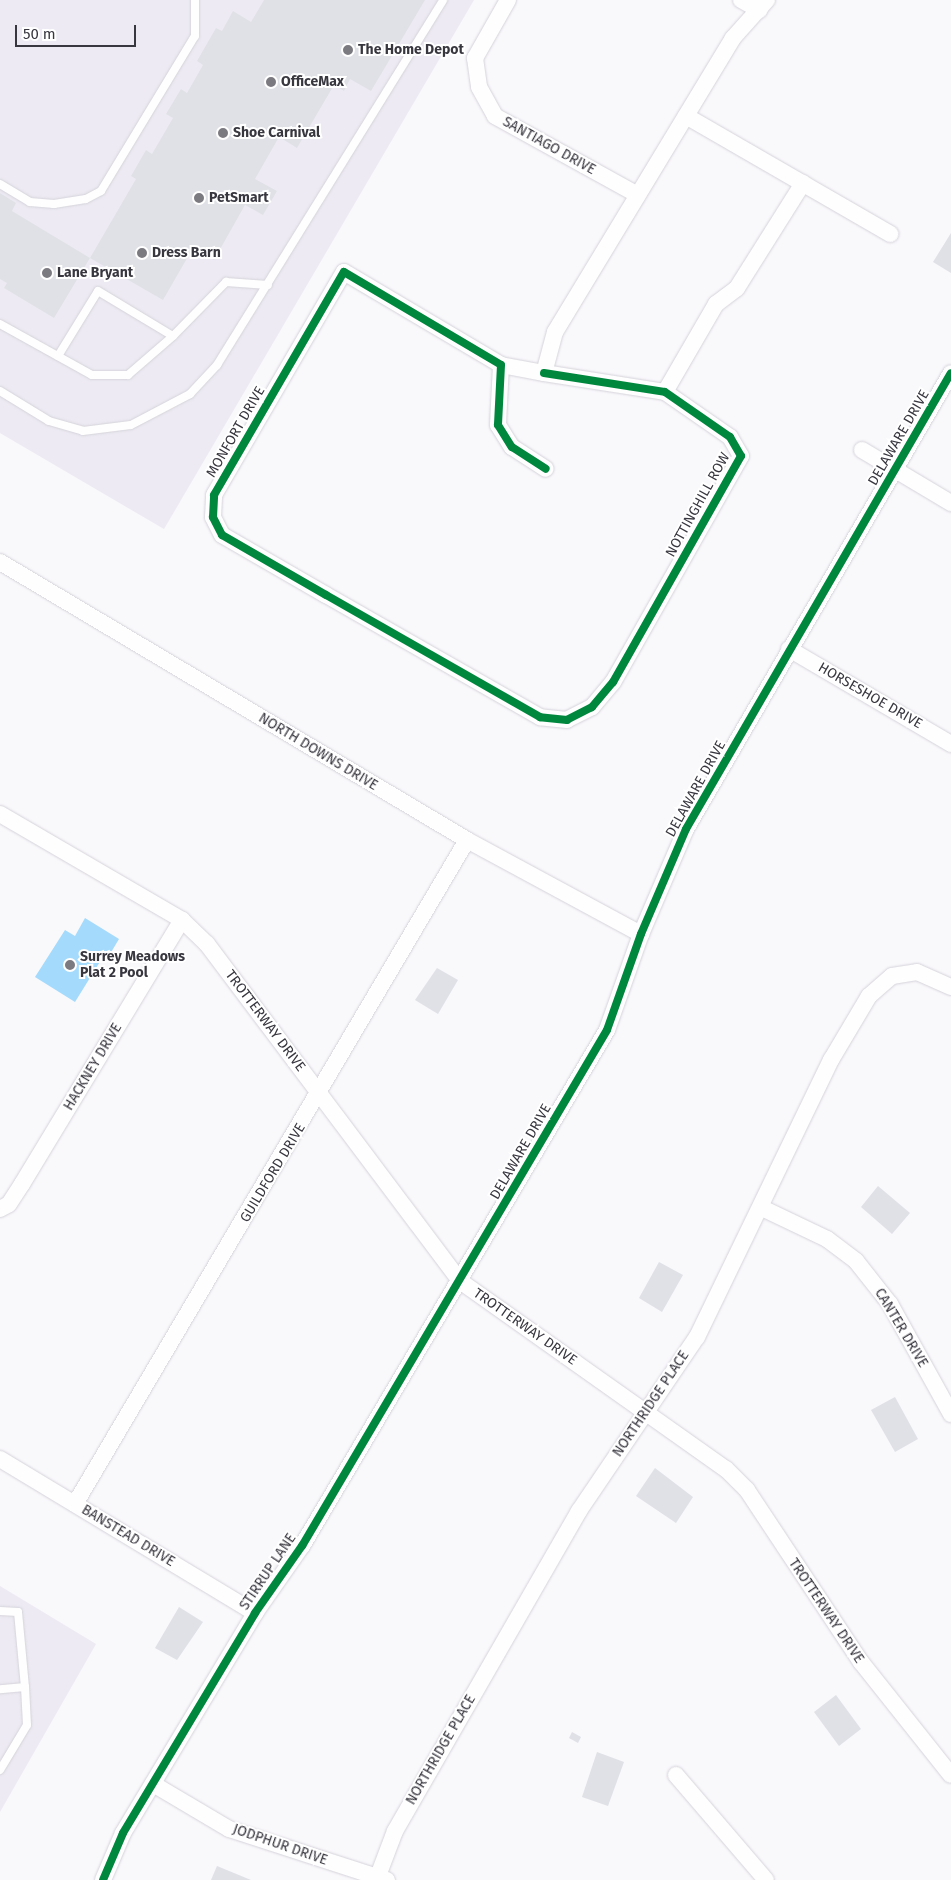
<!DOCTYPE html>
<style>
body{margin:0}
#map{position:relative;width:951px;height:1880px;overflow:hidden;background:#f9f8fb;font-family:"Fira Sans",sans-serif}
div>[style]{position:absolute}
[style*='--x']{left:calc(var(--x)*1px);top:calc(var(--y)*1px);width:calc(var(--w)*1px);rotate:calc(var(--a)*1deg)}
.built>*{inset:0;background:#edeaf3}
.water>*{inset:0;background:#a4dafc}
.building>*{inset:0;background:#e0e1e7}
.roads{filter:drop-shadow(0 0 1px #d5d3da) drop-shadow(0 0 1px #d5d3da)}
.service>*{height:8px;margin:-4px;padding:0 4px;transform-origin:4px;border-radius:4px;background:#fefefe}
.minor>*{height:16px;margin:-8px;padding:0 8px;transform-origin:8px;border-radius:8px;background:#fefefe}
.cycleway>*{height:8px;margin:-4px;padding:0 4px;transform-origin:4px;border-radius:4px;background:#00873e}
.dots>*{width:14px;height:14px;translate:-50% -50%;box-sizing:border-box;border:2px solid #fff;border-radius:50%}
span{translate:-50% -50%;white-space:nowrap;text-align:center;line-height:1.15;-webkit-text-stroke:4px #fff;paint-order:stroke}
.poi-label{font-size:14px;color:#38363f;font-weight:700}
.left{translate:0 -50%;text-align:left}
.street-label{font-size:14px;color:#38363f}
.scale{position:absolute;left:15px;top:25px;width:121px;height:22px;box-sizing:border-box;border:2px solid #38363f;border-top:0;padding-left:6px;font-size:15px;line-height:18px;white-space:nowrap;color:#38363f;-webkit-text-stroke:4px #fff;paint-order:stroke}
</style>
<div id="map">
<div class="built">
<div style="clip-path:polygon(0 0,474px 0,164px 529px,0 433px)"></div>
<div style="clip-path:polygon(0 1586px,96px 1644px,0 1812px)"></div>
</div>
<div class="water">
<div style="clip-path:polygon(85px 918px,119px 939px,110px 954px,106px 952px,75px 1002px,35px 977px,65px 930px,75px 936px)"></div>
</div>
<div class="building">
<div style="clip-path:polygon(264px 0,425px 0,371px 91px,350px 79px,344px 91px,334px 85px,297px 148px,279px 137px,255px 179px,277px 191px,263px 215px,245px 205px,214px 260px,193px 248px,163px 300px,90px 258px,136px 179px,131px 176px,146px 150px,152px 154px,173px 118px,166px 114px,181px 89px,187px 93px,203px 65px,197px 61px,216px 28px,222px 31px,233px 11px,251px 22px)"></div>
<div style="clip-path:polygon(0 193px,16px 203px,12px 211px,90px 258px,54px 318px,4px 288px,7px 283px,0 279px)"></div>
<div style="clip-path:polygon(951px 233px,951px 273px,933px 262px)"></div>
<div style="clip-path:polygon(437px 968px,458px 980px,438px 1014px,415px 1000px)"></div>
<div style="clip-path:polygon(878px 1186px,910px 1213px,892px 1234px,861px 1207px)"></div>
<div style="clip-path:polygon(659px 1262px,683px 1275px,662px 1312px,639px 1298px)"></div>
<div style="clip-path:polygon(895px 1397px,918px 1439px,895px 1452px,871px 1410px)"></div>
<div style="clip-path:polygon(655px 1468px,693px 1497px,676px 1523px,636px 1496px)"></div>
<div style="clip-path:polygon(179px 1607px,203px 1622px,177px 1660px,155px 1648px)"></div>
<div style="clip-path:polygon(836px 1695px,861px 1729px,839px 1746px,814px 1712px)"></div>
<div style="clip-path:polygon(572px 1732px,581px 1737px,578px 1743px,569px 1738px)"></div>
<div style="clip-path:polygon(597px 1752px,624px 1762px,608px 1806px,582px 1797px)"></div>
<div style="clip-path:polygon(217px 1866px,251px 1880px,211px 1880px)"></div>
</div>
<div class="roads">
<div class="service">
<div style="--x:0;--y:184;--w:35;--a:31"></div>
<div style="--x:30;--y:202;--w:24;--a:5"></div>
<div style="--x:54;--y:204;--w:32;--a:-9"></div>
<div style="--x:86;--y:199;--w:17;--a:-28"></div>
<div style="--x:101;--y:191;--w:181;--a:-58.8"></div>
<div style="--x:195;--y:36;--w:36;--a:-90"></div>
<div style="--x:0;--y:324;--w:105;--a:29"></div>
<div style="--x:92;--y:375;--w:36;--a:0"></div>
<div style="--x:128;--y:375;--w:60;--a:-40.9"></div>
<div style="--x:173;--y:336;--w:76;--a:-45.5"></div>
<div style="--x:226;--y:282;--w:42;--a:4.1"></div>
<div style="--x:58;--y:356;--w:76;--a:-58.4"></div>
<div style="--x:98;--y:291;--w:87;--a:31"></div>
<div style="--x:0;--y:391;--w:57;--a:31.5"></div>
<div style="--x:49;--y:421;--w:35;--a:16"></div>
<div style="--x:83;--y:431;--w:48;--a:-7.1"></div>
<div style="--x:131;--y:425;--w:67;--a:-27.7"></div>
<div style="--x:190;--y:394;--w:40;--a:-47"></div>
<div style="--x:217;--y:365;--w:429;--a:-58.2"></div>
<div style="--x:0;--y:1611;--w:18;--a:3"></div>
<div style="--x:18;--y:1612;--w:75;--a:84.7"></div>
<div style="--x:25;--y:1687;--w:25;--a:175"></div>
<div style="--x:0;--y:1770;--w:52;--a:-59"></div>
<div style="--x:27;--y:1725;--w:38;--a:-93"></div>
</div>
<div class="minor">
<div style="--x:508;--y:0;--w:67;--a:119.6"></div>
<div style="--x:475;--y:58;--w:29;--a:82"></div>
<div style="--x:479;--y:87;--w:33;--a:61"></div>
<div style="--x:495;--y:116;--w:163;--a:28.9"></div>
<div style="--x:741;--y:0;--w:21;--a:29"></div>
<div style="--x:686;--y:116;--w:236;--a:30"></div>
<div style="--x:501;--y:365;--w:44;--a:10.5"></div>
<div style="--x:544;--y:373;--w:42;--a:-75"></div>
<div style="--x:555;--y:332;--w:344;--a:-58.8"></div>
<div style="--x:733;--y:38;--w:51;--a:-48.2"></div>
<div style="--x:544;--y:373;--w:122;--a:8.9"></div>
<div style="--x:665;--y:392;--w:79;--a:34.7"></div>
<div style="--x:730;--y:437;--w:22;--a:60"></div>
<div style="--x:741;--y:456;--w:260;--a:119.5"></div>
<div style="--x:613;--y:682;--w:33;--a:130"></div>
<div style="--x:592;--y:707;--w:28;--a:153"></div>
<div style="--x:567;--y:720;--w:27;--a:-174"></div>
<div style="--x:540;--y:717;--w:246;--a:-150.3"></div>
<div style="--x:326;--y:595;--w:120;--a:-150"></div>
<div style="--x:222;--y:535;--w:20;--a:-117"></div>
<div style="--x:213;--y:517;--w:22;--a:-87"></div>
<div style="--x:214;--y:495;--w:258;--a:-59.8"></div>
<div style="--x:344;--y:272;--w:182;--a:30.6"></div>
<div style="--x:501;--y:365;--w:60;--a:92.9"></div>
<div style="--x:498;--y:425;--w:26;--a:58"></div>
<div style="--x:512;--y:447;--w:40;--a:32.9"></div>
<div style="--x:665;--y:392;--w:102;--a:-59.9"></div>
<div style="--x:716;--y:304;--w:26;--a:-37"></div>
<div style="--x:737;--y:288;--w:124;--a:-57.8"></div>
<div style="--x:862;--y:450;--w:104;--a:30.8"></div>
<div style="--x:0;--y:562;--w:543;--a:30.76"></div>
<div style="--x:467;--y:840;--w:198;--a:28.4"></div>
<div style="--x:789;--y:649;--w:188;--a:30.4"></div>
<div style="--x:0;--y:814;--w:211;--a:30.2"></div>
<div style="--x:182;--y:920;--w:35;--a:44"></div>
<div style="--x:207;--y:944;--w:421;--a:53.1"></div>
<div style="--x:460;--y:1281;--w:326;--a:35.3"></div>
<div style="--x:726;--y:1469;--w:30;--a:45"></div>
<div style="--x:747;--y:1490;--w:206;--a:56.5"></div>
<div style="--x:861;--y:1662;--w:144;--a:51.5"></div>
<div style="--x:762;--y:1208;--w:72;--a:25.5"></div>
<div style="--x:827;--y:1239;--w:36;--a:37"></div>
<div style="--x:856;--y:1261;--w:55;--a:51.7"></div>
<div style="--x:890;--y:1304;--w:126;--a:61"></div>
<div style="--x:0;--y:1209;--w:10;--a:-29"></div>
<div style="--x:9;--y:1204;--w:24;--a:-57"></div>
<div style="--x:22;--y:1184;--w:309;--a:-58.8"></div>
<div style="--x:0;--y:1459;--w:298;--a:31.1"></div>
<div style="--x:75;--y:1504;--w:771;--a:-59.44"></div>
<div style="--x:676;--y:1775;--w:138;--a:49.4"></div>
<div style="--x:153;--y:1784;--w:88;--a:30.6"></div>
<div style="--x:229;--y:1829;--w:166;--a:17.9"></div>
<div style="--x:378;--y:1876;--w:48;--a:-69.3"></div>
<div style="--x:395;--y:1831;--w:369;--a:-60.1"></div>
<div style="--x:579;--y:1511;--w:210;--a:-55.9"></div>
<div style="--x:697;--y:1337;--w:308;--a:-64.2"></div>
<div style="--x:831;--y:1060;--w:74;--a:-59.3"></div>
<div style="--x:869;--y:996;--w:30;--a:-41"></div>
<div style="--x:892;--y:976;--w:25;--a:-9"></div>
<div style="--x:917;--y:972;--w:37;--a:24"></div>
<div style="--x:103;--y:1880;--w:51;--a:-66.9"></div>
<div style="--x:123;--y:1833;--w:257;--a:-59"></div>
<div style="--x:255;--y:1613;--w:82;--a:-55"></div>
<div style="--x:302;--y:1546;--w:599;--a:-59.41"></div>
<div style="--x:607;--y:1030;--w:102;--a:-70.5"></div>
<div style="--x:641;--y:934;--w:114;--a:-66.8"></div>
<div style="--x:686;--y:829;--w:527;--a:-59.84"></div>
</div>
</div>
<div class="cycleway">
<div style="--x:544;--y:373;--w:122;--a:8.9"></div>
<div style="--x:665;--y:392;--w:79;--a:34.7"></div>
<div style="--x:730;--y:437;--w:22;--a:60"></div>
<div style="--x:741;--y:456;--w:260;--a:119.5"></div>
<div style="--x:613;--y:682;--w:33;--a:130"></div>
<div style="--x:592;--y:707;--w:28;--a:153"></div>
<div style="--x:567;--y:720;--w:27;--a:-174"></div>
<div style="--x:540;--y:717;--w:246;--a:-150.3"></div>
<div style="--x:326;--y:595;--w:120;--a:-150"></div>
<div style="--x:222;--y:535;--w:20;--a:-117"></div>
<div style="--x:213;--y:517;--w:22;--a:-87"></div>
<div style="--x:214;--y:495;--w:258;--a:-59.8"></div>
<div style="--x:344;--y:272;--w:182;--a:30.6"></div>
<div style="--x:501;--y:365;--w:60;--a:92.9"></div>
<div style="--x:498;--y:425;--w:26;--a:58"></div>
<div style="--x:512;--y:447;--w:40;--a:32.9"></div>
<div style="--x:103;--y:1880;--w:51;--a:-66.9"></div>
<div style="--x:123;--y:1833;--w:257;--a:-59"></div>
<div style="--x:255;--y:1613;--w:82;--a:-55"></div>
<div style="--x:302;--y:1546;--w:599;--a:-59.41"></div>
<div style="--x:607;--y:1030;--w:102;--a:-70.5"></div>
<div style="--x:641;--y:934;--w:114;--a:-66.8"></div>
<div style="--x:686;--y:829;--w:527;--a:-59.84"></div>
</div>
<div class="dots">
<div style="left:348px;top:50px;background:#7c7a81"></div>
<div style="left:271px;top:82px;background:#7c7a81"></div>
<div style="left:223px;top:133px;background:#7c7a81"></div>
<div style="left:199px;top:198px;background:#7c7a81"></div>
<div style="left:142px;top:253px;background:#7c7a81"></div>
<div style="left:47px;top:273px;background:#7c7a81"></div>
<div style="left:70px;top:965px;background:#7c7a81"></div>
</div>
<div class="poi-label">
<span class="left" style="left:358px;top:50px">The Home Depot</span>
<span class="left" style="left:281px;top:82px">OfficeMax</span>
<span class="left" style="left:233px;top:133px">Shoe Carnival</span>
<span class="left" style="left:209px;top:198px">PetSmart</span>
<span class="left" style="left:152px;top:253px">Dress Barn</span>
<span class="left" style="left:57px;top:273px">Lane Bryant</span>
<span class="left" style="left:80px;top:965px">Surrey Meadows<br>Plat 2 Pool</span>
</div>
<div class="street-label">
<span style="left:549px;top:146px;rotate:29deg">SANTIAGO DRIVE</span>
<span style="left:236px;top:432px;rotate:-60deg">MONFORT DRIVE</span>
<span style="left:899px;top:438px;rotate:-60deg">DELAWARE DRIVE</span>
<span style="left:698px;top:505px;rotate:-61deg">NOTTINGHILL ROW</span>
<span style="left:870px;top:696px;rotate:30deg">HORSESHOE DRIVE</span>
<span style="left:318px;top:752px;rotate:31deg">NORTH DOWNS DRIVE</span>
<span style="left:696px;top:789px;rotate:-61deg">DELAWARE DRIVE</span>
<span style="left:265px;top:1021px;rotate:53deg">TROTTERWAY DRIVE</span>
<span style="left:93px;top:1067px;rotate:-59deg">HACKNEY DRIVE</span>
<span style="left:521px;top:1152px;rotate:-60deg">DELAWARE DRIVE</span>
<span style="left:273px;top:1173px;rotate:-59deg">GUILDFORD DRIVE</span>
<span style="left:525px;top:1327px;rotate:35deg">TROTTERWAY DRIVE</span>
<span style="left:901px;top:1328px;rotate:59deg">CANTER DRIVE</span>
<span style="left:651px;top:1404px;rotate:-56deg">NORTHRIDGE PLACE</span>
<span style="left:128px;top:1536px;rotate:31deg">BANSTEAD DRIVE</span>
<span style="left:268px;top:1572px;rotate:-56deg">STIRRUP LANE</span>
<span style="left:826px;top:1611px;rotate:56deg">TROTTERWAY DRIVE</span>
<span style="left:441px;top:1750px;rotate:-60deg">NORTHRIDGE PLACE</span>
<span style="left:280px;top:1845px;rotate:19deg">JODPHUR DRIVE</span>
</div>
<div class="scale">50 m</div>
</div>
